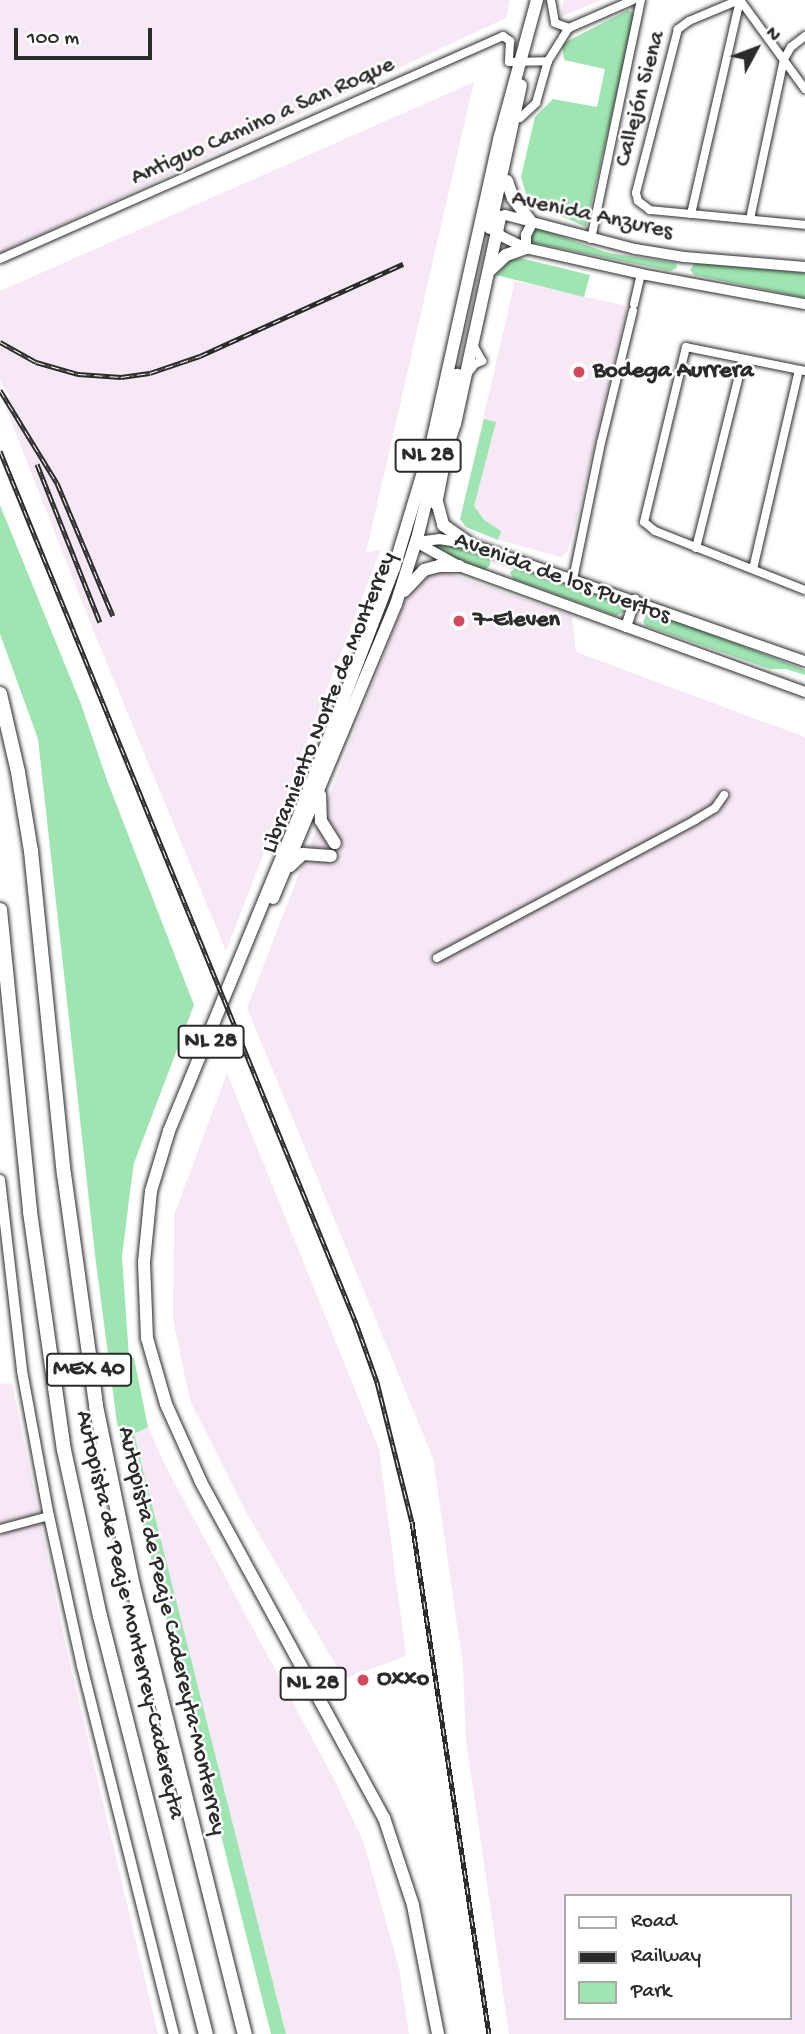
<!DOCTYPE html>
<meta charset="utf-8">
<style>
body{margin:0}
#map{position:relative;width:805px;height:2034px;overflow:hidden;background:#fff;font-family:"Gochi Hand",sans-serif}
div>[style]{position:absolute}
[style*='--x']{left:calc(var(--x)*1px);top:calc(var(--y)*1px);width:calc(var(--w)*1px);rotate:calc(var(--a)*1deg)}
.built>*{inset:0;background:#f6e8f4}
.green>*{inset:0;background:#9fe5b1}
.roads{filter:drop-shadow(0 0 2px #2b2b2b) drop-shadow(0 0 2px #2b2b2b)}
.street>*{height:8px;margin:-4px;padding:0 4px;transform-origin:4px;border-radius:4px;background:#fff}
.secondary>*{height:10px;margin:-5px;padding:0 5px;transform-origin:5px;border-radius:5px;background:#fff}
.primary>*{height:12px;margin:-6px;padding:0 6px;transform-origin:6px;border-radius:6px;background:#fff}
.highway>*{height:14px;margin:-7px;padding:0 7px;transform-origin:7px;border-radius:7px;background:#fff}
.rail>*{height:5px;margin-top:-2.5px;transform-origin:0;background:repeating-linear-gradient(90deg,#fff 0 8px,#2b2b2b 0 16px);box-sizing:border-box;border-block:2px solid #2b2b2b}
.dots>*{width:19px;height:19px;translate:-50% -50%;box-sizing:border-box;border:4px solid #fff;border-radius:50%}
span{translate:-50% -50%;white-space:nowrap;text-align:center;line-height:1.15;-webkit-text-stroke:5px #fff;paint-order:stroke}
.shield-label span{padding:2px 5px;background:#fff;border:2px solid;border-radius:5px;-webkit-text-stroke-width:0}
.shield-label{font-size:23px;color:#2b2b2b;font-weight:700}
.street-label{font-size:24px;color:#2b2b2b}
.poi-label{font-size:24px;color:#2b2b2b;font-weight:700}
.left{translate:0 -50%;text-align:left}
.legend{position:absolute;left:564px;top:1894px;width:228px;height:126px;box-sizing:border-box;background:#fff;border:2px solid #aaa;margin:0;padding:9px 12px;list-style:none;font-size:21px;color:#2b2b2b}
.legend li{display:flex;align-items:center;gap:14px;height:35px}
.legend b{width:35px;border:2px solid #aaa}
.north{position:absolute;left:721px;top:14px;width:70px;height:70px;-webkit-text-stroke:5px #fff;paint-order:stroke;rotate:49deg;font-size:19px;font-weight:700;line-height:28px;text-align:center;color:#2b2b2b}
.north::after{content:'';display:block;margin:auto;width:24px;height:32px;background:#2b2b2b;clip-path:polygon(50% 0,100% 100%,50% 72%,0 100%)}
.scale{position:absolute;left:14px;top:28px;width:138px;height:32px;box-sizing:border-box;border:4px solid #2b2b2b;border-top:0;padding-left:9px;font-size:21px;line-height:24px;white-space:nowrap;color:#2b2b2b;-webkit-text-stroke:5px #fff;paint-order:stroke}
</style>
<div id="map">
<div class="built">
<div style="clip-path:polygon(0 0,510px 0,506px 18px,0 254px)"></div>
<div style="clip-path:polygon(564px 0,601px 0,560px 17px)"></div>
<div style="clip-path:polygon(474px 82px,366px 553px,381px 549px,226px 951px,94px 632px,3px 401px,10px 397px,0 380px,0 291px)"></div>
<div style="clip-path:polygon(515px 281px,627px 306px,577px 518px,567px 552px,561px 557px,498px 540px,466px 527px,460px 519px)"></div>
<div style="clip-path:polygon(evenodd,443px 571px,572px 616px,576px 652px,805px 737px,805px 2034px,509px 2034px,466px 1741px,463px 1666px,433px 1458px,247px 1008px,408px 593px,423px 576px,443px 571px,565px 1896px,789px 1896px,789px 2018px,565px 2018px,565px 1896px)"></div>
<div style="clip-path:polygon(227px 1073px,379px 1449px,406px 1656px,344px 1679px,251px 1521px,190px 1401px,173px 1319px,174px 1215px)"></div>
<div style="clip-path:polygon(12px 1383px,65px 1643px,158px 2034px,0 2034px,0 1384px)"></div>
<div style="clip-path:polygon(148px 1427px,165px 1465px,334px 1779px,364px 1843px,399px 1968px,409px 2034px,286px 2034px,134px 1434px)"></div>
</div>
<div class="green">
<div style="clip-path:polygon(628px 10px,635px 14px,586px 227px,528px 201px,521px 177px,535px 117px,553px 99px,597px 107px,605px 69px,564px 60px,562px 44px)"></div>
<div style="clip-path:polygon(536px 228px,609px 253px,676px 263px,677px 268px,670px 271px,534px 243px,531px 241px,531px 232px)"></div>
<div style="clip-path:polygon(520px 258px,590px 275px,584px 297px,496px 275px,508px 261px)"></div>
<div style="clip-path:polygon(695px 263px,805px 273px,805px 298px,694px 275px,690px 270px)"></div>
<div style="clip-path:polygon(484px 419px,496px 422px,474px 506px,484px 520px,501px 531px,498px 540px,466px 527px,460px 519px)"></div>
<div style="clip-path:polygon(0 505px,81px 704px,107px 780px,194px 1005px,134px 1163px,130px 1192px,122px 1257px,129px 1357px,134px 1358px,148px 1427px,134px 1434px,286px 2034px,271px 2034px,117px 1423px,95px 1255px,38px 739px,0 634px)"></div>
<div style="clip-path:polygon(444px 541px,490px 558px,490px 565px,485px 570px,437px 553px,435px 544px)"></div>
<div style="clip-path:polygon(517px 567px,618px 602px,624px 606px,624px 612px,616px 616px,513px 579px,510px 572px)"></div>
<div style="clip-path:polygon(647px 614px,661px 616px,748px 648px,805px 670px,805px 675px,786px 669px,770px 669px,646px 626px,643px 621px)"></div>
</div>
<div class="roads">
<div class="street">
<div style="--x:551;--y:0;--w:23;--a:80"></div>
<div style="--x:555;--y:23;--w:15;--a:20"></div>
<div style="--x:739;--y:0;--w:54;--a:157.2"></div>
<div style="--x:689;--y:21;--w:14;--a:144"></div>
<div style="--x:678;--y:29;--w:169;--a:104.4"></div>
<div style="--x:636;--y:193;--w:8;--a:76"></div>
<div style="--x:638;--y:201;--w:15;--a:37"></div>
<div style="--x:650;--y:210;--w:156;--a:5.5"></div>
<div style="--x:740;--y:0;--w:110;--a:53.9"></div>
<div style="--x:520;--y:118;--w:22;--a:-43"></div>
<div style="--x:536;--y:103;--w:44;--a:-74.1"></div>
<div style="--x:548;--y:61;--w:39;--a:-58"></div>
<div style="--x:569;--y:28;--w:70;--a:-23.6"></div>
<div style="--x:691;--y:214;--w:220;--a:-77.1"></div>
<div style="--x:750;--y:219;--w:164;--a:-78"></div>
<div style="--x:784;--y:59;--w:14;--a:-60"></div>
<div style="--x:791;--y:47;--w:18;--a:-38"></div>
<div style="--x:591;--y:239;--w:244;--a:-78.2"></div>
<div style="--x:0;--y:259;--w:550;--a:-23.91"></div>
<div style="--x:503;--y:36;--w:9;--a:36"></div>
<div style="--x:510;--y:41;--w:21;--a:93"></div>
<div style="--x:509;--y:62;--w:39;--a:-1"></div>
<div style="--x:634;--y:304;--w:31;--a:-77"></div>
<div style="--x:805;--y:371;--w:121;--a:-168.6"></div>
<div style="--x:686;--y:347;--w:180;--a:103.5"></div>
<div style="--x:644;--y:522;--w:14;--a:39"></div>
<div style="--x:655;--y:531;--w:161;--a:21.5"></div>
<div style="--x:468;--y:373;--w:11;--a:-52"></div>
<div style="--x:475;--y:364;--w:8;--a:-23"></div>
<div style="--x:482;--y:361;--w:18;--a:-119"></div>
<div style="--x:696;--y:548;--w:195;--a:-76"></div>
<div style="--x:753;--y:569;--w:204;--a:-77"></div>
<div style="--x:573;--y:579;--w:139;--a:-78.4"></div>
<div style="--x:601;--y:443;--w:136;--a:-76.4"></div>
<div style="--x:437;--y:958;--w:293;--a:-28.1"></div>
<div style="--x:695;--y:820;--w:23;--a:-31"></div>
<div style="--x:715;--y:808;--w:16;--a:-55"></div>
<div style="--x:0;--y:1529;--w:51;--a:-14.9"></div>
</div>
<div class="secondary">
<div style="--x:526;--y:248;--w:13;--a:-90"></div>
<div style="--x:526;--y:235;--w:13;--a:-63"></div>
<div style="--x:805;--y:267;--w:121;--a:-175.3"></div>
<div style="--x:684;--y:257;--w:50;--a:-170.7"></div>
<div style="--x:635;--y:249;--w:134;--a:-165.3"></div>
<div style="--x:505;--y:215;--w:9;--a:167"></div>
<div style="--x:496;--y:217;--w:9;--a:126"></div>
<div style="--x:491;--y:224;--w:16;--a:50"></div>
<div style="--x:501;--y:236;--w:28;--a:26"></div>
<div style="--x:526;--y:248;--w:118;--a:12.7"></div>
<div style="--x:641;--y:274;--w:167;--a:10.4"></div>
<div style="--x:416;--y:542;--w:49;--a:29.2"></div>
<div style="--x:459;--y:566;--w:368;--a:20"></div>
<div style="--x:416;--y:542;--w:23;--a:-7"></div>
<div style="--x:439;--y:539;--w:31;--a:9"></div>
<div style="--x:470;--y:544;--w:355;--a:19.3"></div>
<div style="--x:626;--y:627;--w:29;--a:-72"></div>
<div style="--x:0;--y:1180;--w:192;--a:83.4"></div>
<div style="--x:22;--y:1371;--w:147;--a:79.5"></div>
<div style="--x:49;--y:1516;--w:154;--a:77.6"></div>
<div style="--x:82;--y:1666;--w:379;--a:76"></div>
</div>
<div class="primary">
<div style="--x:507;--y:181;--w:18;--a:71"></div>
<div style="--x:513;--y:198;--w:31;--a:53"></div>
<div style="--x:490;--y:228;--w:146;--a:-77.8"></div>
<div style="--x:490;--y:270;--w:22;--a:-43"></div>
<div style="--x:506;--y:255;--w:21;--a:-19"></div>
<div style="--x:448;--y:445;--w:22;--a:-72"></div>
<div style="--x:455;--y:424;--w:212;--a:-77.7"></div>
<div style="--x:436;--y:498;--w:28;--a:75"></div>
<div style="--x:443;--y:525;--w:33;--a:35"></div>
<div style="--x:436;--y:504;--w:42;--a:-79"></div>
<div style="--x:404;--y:591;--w:29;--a:-46"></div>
<div style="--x:424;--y:570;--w:16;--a:-15"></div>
<div style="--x:439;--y:566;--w:20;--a:0"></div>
<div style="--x:320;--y:795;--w:26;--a:88"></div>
<div style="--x:321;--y:821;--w:26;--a:58"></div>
<div style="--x:290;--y:866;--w:18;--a:-43"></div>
<div style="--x:303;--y:854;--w:28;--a:4"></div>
<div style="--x:273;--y:898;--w:319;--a:-67.3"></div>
<div style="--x:396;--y:604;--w:72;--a:-72.3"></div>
<div style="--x:418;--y:535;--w:165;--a:-76.3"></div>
<div style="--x:438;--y:2034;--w:131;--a:-101"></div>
<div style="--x:413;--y:1905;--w:92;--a:-108.4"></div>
<div style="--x:384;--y:1818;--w:383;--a:-118.6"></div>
<div style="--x:201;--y:1482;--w:85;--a:-114.2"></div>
<div style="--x:166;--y:1404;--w:69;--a:-106.1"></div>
<div style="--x:147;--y:1338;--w:76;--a:-92.3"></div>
<div style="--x:144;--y:1262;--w:71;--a:-84.4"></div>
<div style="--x:151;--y:1191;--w:63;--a:-73.3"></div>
<div style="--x:169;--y:1131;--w:347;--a:-67.6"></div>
<div style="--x:301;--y:810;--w:259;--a:-69"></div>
<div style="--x:394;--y:568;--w:132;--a:-73.2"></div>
<div style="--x:432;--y:442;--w:313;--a:-77.5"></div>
<div style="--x:500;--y:136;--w:141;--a:-74.8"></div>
</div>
<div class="highway">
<div style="--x:0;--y:694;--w:80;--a:77"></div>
<div style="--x:18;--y:772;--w:80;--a:80.7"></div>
<div style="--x:31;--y:851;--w:325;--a:84.2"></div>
<div style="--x:64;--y:1174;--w:234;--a:82.1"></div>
<div style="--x:96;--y:1406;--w:184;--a:78.4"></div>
<div style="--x:133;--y:1586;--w:462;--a:76"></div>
<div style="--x:0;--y:910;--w:303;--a:84.3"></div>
<div style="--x:30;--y:1212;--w:240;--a:81.9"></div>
<div style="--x:64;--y:1450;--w:170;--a:77.8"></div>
<div style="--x:100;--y:1616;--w:431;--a:75.8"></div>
</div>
</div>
<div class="rail">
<div style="--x:0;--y:342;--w:41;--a:29.1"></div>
<div style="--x:36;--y:362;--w:44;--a:15.9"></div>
<div style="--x:78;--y:374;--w:43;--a:4"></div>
<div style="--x:121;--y:377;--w:29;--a:-8"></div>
<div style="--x:150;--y:373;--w:53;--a:-18.8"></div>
<div style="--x:200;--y:356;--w:223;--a:-24.4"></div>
<div style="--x:0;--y:390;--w:109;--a:58.5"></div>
<div style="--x:57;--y:483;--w:144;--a:67.2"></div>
<div style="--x:0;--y:451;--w:942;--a:67.79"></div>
<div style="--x:356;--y:1323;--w:63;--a:70.4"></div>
<div style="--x:377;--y:1382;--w:144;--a:76"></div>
<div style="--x:412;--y:1522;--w:518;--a:81.45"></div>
<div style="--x:37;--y:464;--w:170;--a:68.3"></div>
</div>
<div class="dots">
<div style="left:579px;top:372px;background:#d1495b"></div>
<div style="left:459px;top:621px;background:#d1495b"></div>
<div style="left:363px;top:1680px;background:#d1495b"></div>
</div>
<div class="shield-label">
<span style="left:428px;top:456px">NL 28</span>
<span style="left:211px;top:1042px">NL 28</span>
<span style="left:89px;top:1370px">MEX 40</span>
<span style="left:313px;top:1684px">NL 28</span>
</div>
<div class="street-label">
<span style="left:641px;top:99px;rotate:-75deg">Callejón Siena</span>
<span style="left:263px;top:122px;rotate:-24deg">Antiguo Camino a San Roque</span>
<span style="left:592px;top:216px;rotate:12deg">Avenida Anzures</span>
<span style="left:562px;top:579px;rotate:20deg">Avenida de los Puertos</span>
<span style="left:330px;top:703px;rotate:-68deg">Libramiento Norte de Monterrey</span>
<span style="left:129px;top:1615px;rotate:77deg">Autopista de Peaje Monterrey-Cadereyta</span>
<span style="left:171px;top:1631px;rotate:77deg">Autopista de Peaje Cadereyta-Monterrey</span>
</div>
<div class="poi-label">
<span class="left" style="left:593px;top:372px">Bodega Aurrera</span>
<span class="left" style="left:473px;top:621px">7-Eleven</span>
<span class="left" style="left:377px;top:1680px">Oxxo</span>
</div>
<ul class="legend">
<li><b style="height:9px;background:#fff"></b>Road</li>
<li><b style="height:9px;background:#2b2b2b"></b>Railway</li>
<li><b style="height:19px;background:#9fe5b1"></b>Park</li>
</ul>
<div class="north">N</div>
<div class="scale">100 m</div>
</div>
